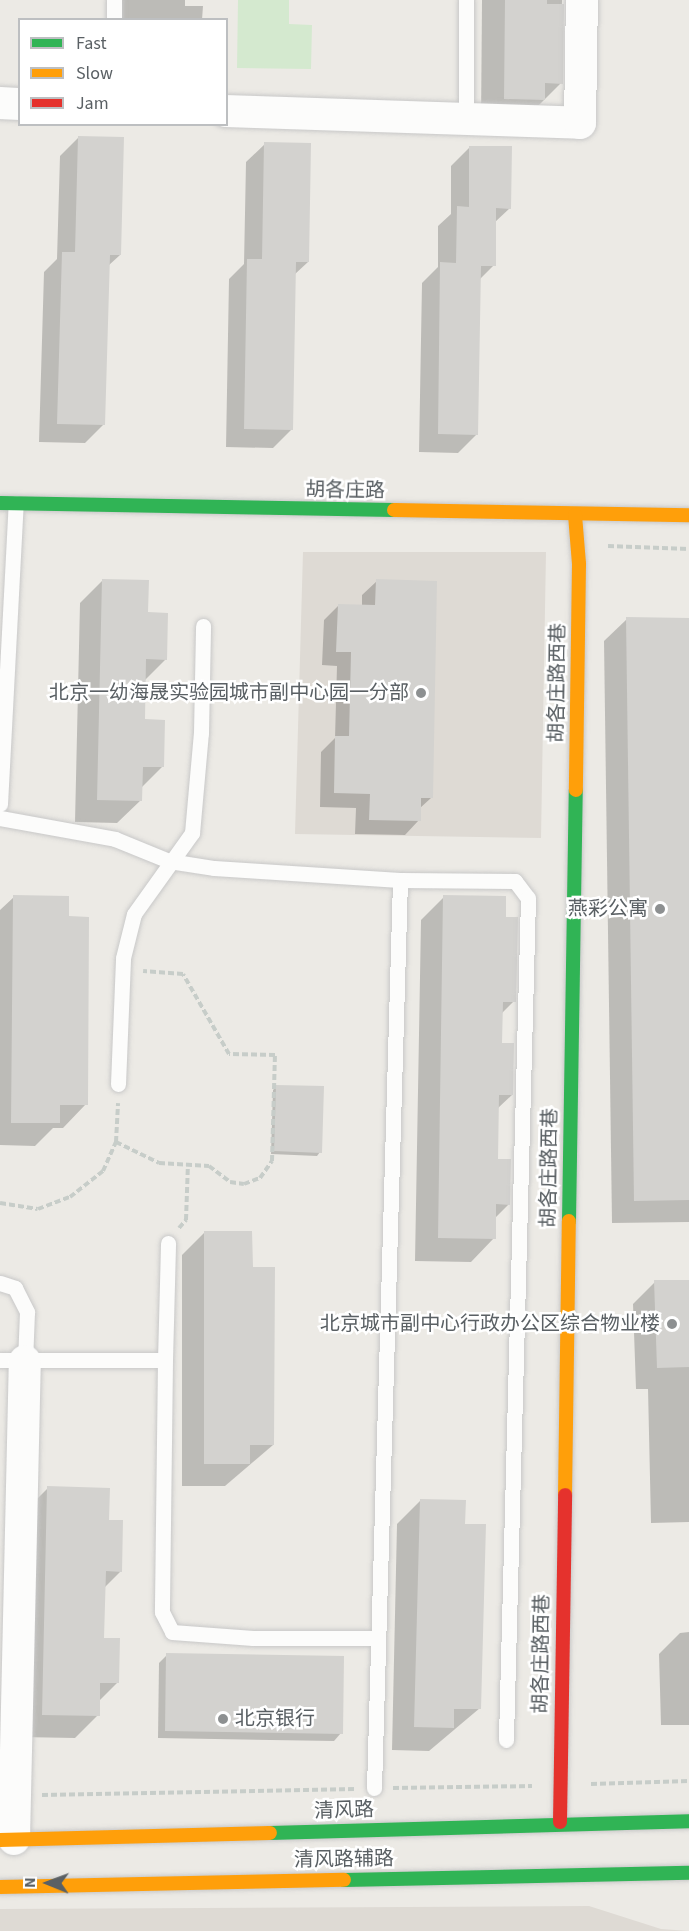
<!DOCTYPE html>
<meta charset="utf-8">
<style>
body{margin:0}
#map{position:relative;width:689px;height:1931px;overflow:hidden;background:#eceae5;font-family:"Source Sans 3","Noto Sans SC",sans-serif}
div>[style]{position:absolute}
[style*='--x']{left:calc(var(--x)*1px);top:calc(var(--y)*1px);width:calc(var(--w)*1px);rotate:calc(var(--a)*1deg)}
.education>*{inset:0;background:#dedad4}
.green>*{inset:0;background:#d4e9cf}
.shadow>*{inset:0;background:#0003}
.building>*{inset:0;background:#d3d2cf}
.path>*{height:4px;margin-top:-2px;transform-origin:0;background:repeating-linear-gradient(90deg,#c7cdc9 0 6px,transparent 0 9px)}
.roads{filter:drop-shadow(0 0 2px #c8c8c8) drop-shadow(0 0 2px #c8c8c8)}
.lane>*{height:15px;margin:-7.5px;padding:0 7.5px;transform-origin:7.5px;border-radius:7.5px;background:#fcfcfb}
.street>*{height:32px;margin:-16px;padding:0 16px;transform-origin:16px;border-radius:16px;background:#fcfcfb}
.fast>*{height:14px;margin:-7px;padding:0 7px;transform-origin:7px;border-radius:7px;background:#30b455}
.slow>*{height:14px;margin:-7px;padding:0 7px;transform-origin:7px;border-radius:7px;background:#ff9f0a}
.jam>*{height:14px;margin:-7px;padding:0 7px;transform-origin:7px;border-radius:7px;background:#e5322d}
.dots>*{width:16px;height:16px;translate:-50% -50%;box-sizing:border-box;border:3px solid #fff;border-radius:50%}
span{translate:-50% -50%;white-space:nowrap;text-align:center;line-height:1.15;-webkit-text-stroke:5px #fff;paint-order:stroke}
.street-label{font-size:20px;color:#5a6064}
.poi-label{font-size:20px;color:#5a6064}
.right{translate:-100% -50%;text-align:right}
.left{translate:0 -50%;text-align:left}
.legend{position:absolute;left:18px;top:18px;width:210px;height:108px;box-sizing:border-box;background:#fff;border:2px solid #bdbfc1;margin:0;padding:8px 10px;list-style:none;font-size:18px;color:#5a6064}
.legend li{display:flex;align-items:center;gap:12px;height:30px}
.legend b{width:30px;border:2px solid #bdbfc1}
.north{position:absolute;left:18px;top:1853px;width:60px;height:60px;-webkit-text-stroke:4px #fff;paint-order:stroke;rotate:271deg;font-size:16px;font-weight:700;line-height:24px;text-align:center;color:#5a6064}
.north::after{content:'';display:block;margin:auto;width:21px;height:27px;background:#5a6064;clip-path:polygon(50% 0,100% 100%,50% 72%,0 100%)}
</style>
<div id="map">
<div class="education">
<div style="clip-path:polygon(303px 552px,546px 552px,541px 838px,295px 834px)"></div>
<div style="clip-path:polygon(589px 1906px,661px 1929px,689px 1931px,0 1931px,0 1909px)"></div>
</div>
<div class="green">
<div style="clip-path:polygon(238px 0,289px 0,289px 24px,312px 25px,311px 69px,237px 68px)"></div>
</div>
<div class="shadow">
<div style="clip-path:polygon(114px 0,185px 0,185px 6px,203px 6px,202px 20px,113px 20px)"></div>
<div style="clip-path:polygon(482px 0,562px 0,561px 83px,538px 106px,481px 122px)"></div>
<div style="clip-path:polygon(79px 137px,120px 255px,108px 266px,103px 425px,85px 443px,39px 442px,44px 272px,57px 259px,60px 156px)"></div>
<div style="clip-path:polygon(265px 144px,308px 262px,294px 275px,292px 429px,273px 448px,226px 447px,229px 279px,244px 264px,246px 162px)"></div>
<div style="clip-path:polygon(470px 147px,510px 208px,494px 223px,494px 265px,479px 280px,477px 434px,458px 453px,419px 452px,422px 283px,438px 267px,438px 226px,451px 214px,451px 166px)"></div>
<div style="clip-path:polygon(103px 580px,146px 614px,166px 659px,144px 681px,143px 721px,162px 767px,141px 788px,141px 800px,117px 823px,75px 822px,80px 603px)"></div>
<div style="clip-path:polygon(377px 581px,431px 798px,419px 809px,419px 820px,405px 835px,355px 834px,356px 808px,320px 807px,321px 752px,335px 738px,337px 666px,322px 665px,324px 620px,338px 606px,362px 606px,362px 595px)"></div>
<div style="clip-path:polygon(627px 619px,689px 619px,689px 1222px,612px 1223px,604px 641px)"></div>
<div style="clip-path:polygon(14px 897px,67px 918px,86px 1104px,63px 1128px,53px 1128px,35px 1146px,0 1145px,0 910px)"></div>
<div style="clip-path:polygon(444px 897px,504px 918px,514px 1001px,501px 1014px,500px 1044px,512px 1095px,497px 1109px,496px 1161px,509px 1204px,495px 1218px,494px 1238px,471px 1262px,415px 1261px,421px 920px)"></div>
<div style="clip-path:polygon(277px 1086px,320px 1152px,317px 1156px,271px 1154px,273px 1090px)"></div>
<div style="clip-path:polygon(205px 1232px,251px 1268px,273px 1445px,225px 1486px,182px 1486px,182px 1255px)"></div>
<div style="clip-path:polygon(689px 1281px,689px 1522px,651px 1523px,648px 1389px,636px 1389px,633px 1304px,655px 1282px)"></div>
<div style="clip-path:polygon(48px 1488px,107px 1521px,121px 1571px,104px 1588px,103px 1639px,117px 1683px,98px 1702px,98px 1715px,75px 1738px,20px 1737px,25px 1511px)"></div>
<div style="clip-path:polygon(420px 1501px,463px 1525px,480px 1708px,429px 1751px,392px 1750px,397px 1524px)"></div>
<div style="clip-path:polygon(689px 1632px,689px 1725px,661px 1725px,659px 1654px,680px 1633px)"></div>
<div style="clip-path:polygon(167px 1655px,341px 1733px,334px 1741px,158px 1738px,159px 1663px)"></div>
</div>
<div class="building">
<div style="clip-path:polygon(505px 0,547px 0,547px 4px,564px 4px,563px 84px,545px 83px,545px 100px,504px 99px)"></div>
<div style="clip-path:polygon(78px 136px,124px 137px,121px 255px,110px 255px,105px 425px,57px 424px,62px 252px,75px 252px)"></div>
<div style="clip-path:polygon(264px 142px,311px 143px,309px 262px,296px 262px,293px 430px,244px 429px,247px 259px,262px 259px)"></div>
<div style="clip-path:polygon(469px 146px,512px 146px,511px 209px,496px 208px,496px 266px,481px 266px,478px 435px,438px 434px,440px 262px,456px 263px,457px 206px,469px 207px)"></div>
<div style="clip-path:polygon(102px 579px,149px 580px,148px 612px,168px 613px,167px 660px,146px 659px,145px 719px,165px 720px,164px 767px,143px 767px,142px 801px,97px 800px)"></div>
<div style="clip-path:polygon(376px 579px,437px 581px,433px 798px,421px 798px,421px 821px,369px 820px,370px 794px,334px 793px,335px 736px,349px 736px,351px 652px,336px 652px,338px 604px,375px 605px)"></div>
<div style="clip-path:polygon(626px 617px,689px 618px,689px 1200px,634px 1201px)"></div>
<div style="clip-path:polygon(13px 895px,69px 896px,69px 916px,89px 917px,88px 1105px,60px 1105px,60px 1123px,11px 1123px)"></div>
<div style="clip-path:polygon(443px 895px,506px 896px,506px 917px,518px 917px,516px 1002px,503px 1002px,502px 1043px,514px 1043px,513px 1095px,499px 1095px,498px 1159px,511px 1159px,510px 1205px,496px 1204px,496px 1239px,438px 1238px)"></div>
<div style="clip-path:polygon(276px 1085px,324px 1086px,322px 1153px,274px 1151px)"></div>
<div style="clip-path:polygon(204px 1231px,252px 1231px,253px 1267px,275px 1267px,274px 1445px,250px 1445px,250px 1464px,204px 1464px)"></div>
<div style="clip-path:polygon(654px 1280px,689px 1280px,689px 1367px,657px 1368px)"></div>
<div style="clip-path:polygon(47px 1486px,110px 1488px,109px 1520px,123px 1520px,122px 1572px,106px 1571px,104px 1638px,120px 1638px,119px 1683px,100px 1683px,100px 1716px,42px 1715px)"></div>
<div style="clip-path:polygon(420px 1499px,466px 1500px,465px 1524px,486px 1524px,481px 1709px,454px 1709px,454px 1728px,414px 1727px)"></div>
<div style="clip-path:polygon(166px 1653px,344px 1656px,343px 1734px,165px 1731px)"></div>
</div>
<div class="path">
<div style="--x:608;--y:546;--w:81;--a:2.1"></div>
<div style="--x:116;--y:1142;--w:48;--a:26"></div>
<div style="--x:159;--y:1163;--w:50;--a:3.4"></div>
<div style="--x:209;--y:1166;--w:26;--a:37"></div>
<div style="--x:230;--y:1182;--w:14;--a:8"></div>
<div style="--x:244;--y:1184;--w:17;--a:-21"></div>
<div style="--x:260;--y:1178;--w:21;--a:-55"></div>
<div style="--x:272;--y:1161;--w:106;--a:-88.4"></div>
<div style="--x:275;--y:1055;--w:46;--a:-178.8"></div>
<div style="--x:229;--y:1054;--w:92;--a:-119.9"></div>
<div style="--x:183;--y:974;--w:40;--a:-175.7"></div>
<div style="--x:0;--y:1203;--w:38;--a:9"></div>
<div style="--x:38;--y:1209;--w:34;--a:-21"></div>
<div style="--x:70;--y:1197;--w:42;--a:-38.2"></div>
<div style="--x:103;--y:1171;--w:32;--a:-66"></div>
<div style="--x:116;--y:1142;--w:39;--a:-87"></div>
<div style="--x:179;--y:1228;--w:11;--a:-49"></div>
<div style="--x:186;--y:1220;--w:57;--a:-88"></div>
<div style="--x:591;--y:1784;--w:98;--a:-1.8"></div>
<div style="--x:393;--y:1788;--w:139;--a:-0.8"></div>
<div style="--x:42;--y:1795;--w:313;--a:-1.1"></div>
</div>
<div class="roads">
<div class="lane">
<div style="--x:114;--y:20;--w:20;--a:-90"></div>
<div style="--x:466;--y:119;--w:119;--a:-90"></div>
<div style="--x:0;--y:804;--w:301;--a:-87"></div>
<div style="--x:0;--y:818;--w:117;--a:10.3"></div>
<div style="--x:115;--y:839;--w:58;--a:22.2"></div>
<div style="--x:169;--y:861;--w:46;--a:8.8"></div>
<div style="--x:214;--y:868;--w:186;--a:3.7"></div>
<div style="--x:400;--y:880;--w:115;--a:0.5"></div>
<div style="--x:515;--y:881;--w:21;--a:53"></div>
<div style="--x:528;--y:898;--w:842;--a:91.5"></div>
<div style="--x:118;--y:1084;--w:126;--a:-87.7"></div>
<div style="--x:123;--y:958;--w:45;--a:-76"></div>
<div style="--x:134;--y:914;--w:100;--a:-54.4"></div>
<div style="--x:192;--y:833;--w:100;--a:-84.9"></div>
<div style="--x:201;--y:733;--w:107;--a:-88.9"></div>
<div style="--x:0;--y:1283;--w:16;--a:18"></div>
<div style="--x:15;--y:1288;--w:27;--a:63"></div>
<div style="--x:27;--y:1312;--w:49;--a:92.3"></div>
<div style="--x:0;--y:1360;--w:165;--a:0"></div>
<div style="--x:165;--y:1360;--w:252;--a:90.7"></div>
<div style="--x:162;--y:1612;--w:22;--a:63"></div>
<div style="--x:172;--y:1632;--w:81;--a:4.2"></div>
<div style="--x:253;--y:1638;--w:125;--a:0"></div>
<div style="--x:165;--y:1360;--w:117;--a:-88.5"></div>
<div style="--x:374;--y:1788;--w:908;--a:-88.36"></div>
</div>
<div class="street">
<div style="--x:0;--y:103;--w:20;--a:3"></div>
<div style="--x:226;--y:111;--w:354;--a:1.9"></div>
<div style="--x:580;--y:123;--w:123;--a:-89.1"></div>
<div style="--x:14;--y:1839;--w:478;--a:-88.7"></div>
</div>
<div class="fast">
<div style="--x:0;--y:503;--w:394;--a:1"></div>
<div style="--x:569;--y:1221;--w:431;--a:-89.1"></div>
<div style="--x:270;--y:1833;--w:419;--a:-1.6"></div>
<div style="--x:344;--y:1880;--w:345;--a:-1.2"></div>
</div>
<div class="slow">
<div style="--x:394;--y:510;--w:295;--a:1"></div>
<div style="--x:575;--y:515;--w:49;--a:85.3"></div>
<div style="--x:579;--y:564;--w:226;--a:90.8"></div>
<div style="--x:565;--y:1495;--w:274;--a:-89.2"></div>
<div style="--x:0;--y:1840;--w:270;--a:-1.5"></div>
<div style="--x:0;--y:1887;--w:344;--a:-1.2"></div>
</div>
<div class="jam">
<div style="--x:560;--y:1822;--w:327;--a:-89.1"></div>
</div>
</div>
<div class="dots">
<div style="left:421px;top:693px;background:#8d9091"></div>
<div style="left:660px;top:909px;background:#8d9091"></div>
<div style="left:672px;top:1324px;background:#8d9091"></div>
<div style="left:223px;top:1719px;background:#8d9091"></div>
</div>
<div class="street-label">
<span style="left:345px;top:491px;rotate:1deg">胡各庄路</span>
<span style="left:558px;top:683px;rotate:-89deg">胡各庄路西巷</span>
<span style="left:550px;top:1168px;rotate:-89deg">胡各庄路西巷</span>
<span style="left:542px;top:1654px;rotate:-89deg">胡各庄路西巷</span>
<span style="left:344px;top:1811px;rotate:-2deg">清风路</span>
<span style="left:344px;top:1860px;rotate:-1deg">清风路辅路</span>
</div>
<div class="poi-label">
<span class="right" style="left:409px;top:693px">北京一幼海晟实验园城市副中心园一分部</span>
<span class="right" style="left:648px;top:909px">燕彩公寓</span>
<span class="right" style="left:660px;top:1324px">北京城市副中心行政办公区综合物业楼</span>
<span class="left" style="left:235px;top:1719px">北京银行</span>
</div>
<ul class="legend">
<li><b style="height:8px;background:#30b455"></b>Fast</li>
<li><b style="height:8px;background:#ff9f0a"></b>Slow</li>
<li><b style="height:8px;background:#e5322d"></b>Jam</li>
</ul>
<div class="north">N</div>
</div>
